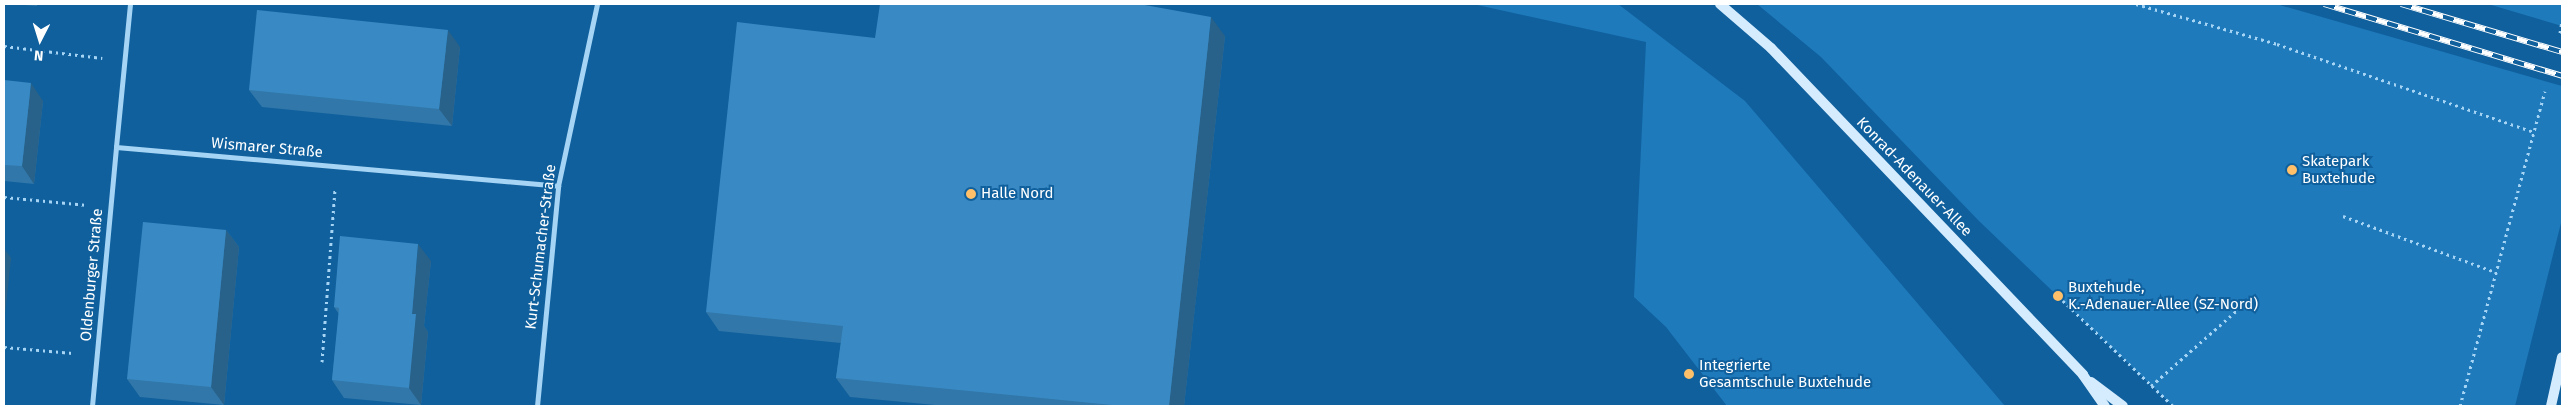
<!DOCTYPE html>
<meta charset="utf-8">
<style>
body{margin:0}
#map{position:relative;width:2566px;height:410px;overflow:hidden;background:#10609d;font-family:"Fira Sans",sans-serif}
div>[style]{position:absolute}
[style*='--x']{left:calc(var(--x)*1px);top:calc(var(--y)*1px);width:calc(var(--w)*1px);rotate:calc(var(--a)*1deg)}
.green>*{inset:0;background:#1e7abb}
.path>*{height:3px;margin-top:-1.5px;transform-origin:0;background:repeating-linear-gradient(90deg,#a5d4f5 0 2.5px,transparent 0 6.5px)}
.street>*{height:5px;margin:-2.5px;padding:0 2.5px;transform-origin:2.5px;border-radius:2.5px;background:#a5d4f5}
.secondary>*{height:10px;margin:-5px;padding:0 5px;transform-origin:5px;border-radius:5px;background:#d5ecfe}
.rail>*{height:5.5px;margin-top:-2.75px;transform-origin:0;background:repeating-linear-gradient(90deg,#10609d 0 11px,#fff 0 22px);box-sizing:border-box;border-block:1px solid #fff}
.wall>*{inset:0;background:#3177a9}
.shaded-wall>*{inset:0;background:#286189}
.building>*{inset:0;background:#398ac4}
.dots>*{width:14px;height:14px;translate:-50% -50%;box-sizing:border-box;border:2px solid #10609d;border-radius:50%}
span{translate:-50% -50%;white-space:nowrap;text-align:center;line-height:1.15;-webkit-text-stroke:4px #10609d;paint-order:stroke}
.street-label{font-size:15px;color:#fff}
.poi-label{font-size:15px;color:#fff}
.left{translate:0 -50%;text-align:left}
.frame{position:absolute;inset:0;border:5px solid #fff;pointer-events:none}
.north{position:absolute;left:15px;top:15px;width:50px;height:50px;-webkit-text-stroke:4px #10609d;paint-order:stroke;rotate:185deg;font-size:14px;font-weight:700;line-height:20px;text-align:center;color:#fff}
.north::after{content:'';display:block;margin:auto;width:18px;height:22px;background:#fff;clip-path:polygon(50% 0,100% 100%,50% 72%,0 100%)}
</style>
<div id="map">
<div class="green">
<div style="clip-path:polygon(1473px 4px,1618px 4px,1745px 101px,2005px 406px,1727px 406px,1666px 327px,1634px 297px,1646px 42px)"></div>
<div style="clip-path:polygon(1757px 4px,2276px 4px,2562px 86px,2562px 219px,2515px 406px,2173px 406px,1979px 221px,1821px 57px)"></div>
<div style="clip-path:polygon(2488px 4px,2562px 4px,2562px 26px)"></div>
</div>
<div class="path">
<div style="--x:2136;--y:4;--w:147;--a:15.8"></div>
<div style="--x:2277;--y:44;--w:272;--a:18.9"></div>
<div style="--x:2560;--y:33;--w:13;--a:-81"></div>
<div style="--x:4;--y:46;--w:99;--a:7"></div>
<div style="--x:4;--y:197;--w:84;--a:5.4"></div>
<div style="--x:2343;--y:216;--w:162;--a:20.2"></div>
<div style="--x:2058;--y:296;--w:159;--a:43.7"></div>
<div style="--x:4;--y:347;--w:69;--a:5"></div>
<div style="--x:322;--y:362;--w:172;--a:-85.7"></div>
<div style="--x:2151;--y:386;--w:125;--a:-41.4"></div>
<div style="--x:2460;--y:406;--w:326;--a:-74.9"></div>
</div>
<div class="street">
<div style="--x:130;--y:4;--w:144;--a:95.6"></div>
<div style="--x:116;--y:147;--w:444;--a:5"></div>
<div style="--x:92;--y:406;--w:260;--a:-84.7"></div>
<div style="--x:537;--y:406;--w:221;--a:-84.5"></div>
<div style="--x:558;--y:186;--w:186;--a:-77.9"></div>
</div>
<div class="secondary">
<div style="--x:1720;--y:4;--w:67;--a:40.8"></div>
<div style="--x:1771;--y:48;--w:452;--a:46.3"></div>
<div style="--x:2083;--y:375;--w:38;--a:55"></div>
<div style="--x:2091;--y:382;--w:40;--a:37"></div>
<div style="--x:2551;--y:406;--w:50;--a:-77.3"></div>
</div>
<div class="rail">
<div style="--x:2324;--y:4;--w:249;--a:16.8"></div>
<div style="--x:2401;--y:4;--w:168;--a:16.6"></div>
</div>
<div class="wall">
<div style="clip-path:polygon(13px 4px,37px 4px,37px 6px)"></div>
<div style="clip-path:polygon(1225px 36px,1184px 406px,946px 406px,850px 397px,836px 378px,841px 343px,719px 331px,706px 312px,875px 38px)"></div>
<div style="clip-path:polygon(460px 47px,452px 126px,262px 107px,249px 90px)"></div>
<div style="clip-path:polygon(4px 80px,43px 101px,34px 184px,4px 181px)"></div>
<div style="clip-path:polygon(226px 230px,239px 247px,224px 405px,140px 397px,127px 379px)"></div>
<div style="clip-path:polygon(431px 261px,424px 326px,428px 332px,421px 405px,344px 398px,332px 380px,339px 314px,334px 307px)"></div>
</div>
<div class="shaded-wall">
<div style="clip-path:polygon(1211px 17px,1225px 36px,1184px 406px,1169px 406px)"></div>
<div style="clip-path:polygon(448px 30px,460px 47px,452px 126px,439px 109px)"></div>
<div style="clip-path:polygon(31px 83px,43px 101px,34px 184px,22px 166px)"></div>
<div style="clip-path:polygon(226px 230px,239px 247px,224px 405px,211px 387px)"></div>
<div style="clip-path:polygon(418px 244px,431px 261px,424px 326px,428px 332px,421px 405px,409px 388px,412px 314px)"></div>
<div style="clip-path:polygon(4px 248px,11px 258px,4px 325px)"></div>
</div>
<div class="building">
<div style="clip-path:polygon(880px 4px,1139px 4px,1211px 17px,1169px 406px,1122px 406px,836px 378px,843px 326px,706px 312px,737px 22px,875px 38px)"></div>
<div style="clip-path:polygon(257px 10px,448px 30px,439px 109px,249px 90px)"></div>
<div style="clip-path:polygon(4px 80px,31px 83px,22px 166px,4px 165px)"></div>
<div style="clip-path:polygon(143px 222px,226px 230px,211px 387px,127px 379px)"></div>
<div style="clip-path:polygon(340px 236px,418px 244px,412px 314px,416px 314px,409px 388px,332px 380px,339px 308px,334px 307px)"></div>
</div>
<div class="dots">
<div style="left:2292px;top:170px;background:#ffc069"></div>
<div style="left:971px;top:194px;background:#ffc069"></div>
<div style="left:2058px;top:296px;background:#ffc069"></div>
<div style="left:1689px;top:374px;background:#ffc069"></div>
</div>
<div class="street-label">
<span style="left:267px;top:148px;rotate:5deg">Wismarer Straße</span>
<span style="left:1914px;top:177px;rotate:46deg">Konrad-Adenauer-Allee</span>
<span style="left:541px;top:247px;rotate:-83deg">Kurt-Schumacher-Straße</span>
<span style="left:92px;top:275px;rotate:-85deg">Oldenburger Straße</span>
</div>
<div class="poi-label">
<span class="left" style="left:2302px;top:170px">Skatepark<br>Buxtehude</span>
<span class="left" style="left:981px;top:194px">Halle Nord</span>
<span class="left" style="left:2068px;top:296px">Buxtehude,<br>K.-Adenauer-Allee (SZ-Nord)</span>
<span class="left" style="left:1699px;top:374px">Integrierte<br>Gesamtschule Buxtehude</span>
</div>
<div class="frame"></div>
<div class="north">N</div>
</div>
